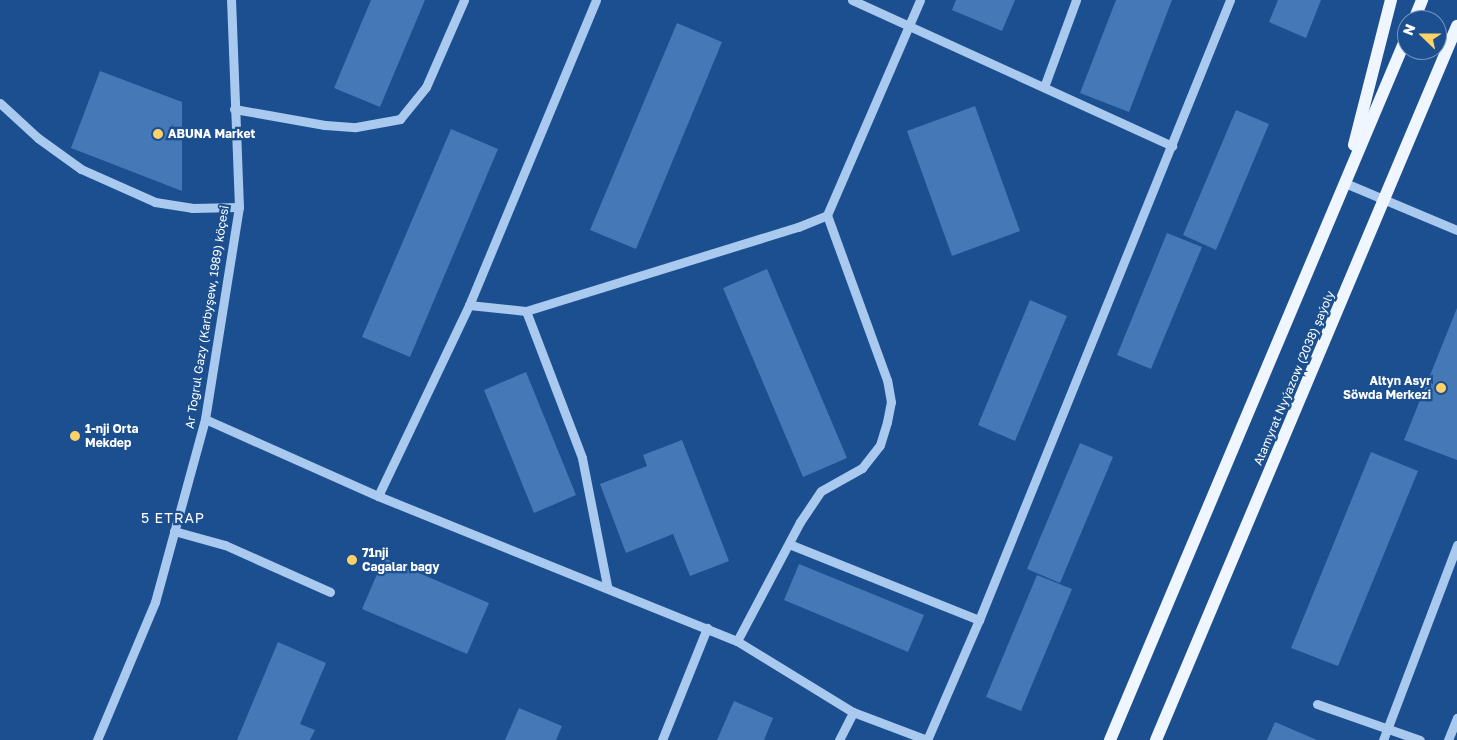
<!DOCTYPE html>
<meta charset="utf-8">
<style>
body{margin:0}
#map{position:relative;width:1457px;height:740px;overflow:hidden;background:#1b4f8f;font-family:"Golos Text",sans-serif}
div>[style]{position:absolute}
[style*='--x']{left:calc(var(--x)*1px);top:calc(var(--y)*1px);width:calc(var(--w)*1px);rotate:calc(var(--a)*1deg)}
.building>*{inset:0;background:#4478b7}
.minor>*{height:9px;margin:-4.5px;padding:0 4.5px;transform-origin:4.5px;border-radius:4.5px;background:#a9c9ee}
.major>*{height:12px;margin:-6px;padding:0 6px;transform-origin:6px;border-radius:6px;background:#f0f6ff}
.dots>*{width:14px;height:14px;translate:-50% -50%;box-sizing:border-box;border:2px solid #1b4f8f;border-radius:50%}
span{translate:-50% -50%;white-space:nowrap;text-align:center;line-height:1.15;-webkit-text-stroke:4.5px #1b4f8f;paint-order:stroke}
.poi-label{font-size:12px;color:#fff;font-weight:700}
.left{translate:0 -50%;text-align:left}
.right{translate:-100% -50%;text-align:right}
.street-label{font-size:12px;color:#fff}
.neighbourhood-label{font-size:14px;color:#fff;letter-spacing:1px}
.north{position:absolute;left:1397px;top:10px;width:50px;height:50px;box-sizing:border-box;background:#1b4f8f;border:1px solid #7695bc;border-radius:50%;rotate:292deg;font-size:14px;font-weight:700;line-height:20px;text-align:center;color:#fff}
.north::after{content:'';display:block;margin:auto;width:18px;height:22px;background:#ffd166;clip-path:polygon(50% 0,100% 100%,50% 72%,0 100%)}
</style>
<div id="map">
<div class="building">
<div style="clip-path:polygon(371px 0,425px 0,380px 107px,334px 88px)"></div>
<div style="clip-path:polygon(956px 0,1015px 0,1002px 31px,952px 10px)"></div>
<div style="clip-path:polygon(1116px 0,1172px 0,1129px 112px,1080px 93px)"></div>
<div style="clip-path:polygon(1278px 0,1321px 0,1306px 38px,1269px 22px)"></div>
<div style="clip-path:polygon(677px 23px,722px 42px,636px 249px,590px 230px)"></div>
<div style="clip-path:polygon(100px 71px,182px 102px,182px 191px,71px 148px)"></div>
<div style="clip-path:polygon(975px 106px,1020px 231px,952px 256px,907px 131px)"></div>
<div style="clip-path:polygon(1236px 110px,1269px 124px,1216px 250px,1183px 235px)"></div>
<div style="clip-path:polygon(451px 129px,498px 149px,410px 357px,362px 337px)"></div>
<div style="clip-path:polygon(1167px 233px,1202px 247px,1151px 369px,1117px 355px)"></div>
<div style="clip-path:polygon(767px 269px,847px 458px,803px 477px,723px 288px)"></div>
<div style="clip-path:polygon(1030px 300px,1067px 316px,1015px 441px,978px 425px)"></div>
<div style="clip-path:polygon(1457px 308px,1457px 460px,1404px 440px)"></div>
<div style="clip-path:polygon(526px 372px,576px 495px,534px 513px,484px 390px)"></div>
<div style="clip-path:polygon(682px 440px,729px 561px,690px 576px,673px 534px,626px 553px,600px 484px,647px 466px,643px 455px)"></div>
<div style="clip-path:polygon(1080px 443px,1113px 457px,1060px 583px,1027px 569px)"></div>
<div style="clip-path:polygon(1371px 452px,1418px 471px,1338px 666px,1291px 648px)"></div>
<div style="clip-path:polygon(384px 558px,489px 603px,467px 654px,362px 609px)"></div>
<div style="clip-path:polygon(799px 564px,924px 615px,908px 652px,784px 600px)"></div>
<div style="clip-path:polygon(1037px 575px,1072px 589px,1021px 711px,986px 697px)"></div>
<div style="clip-path:polygon(278px 642px,326px 663px,300px 724px,315px 730px,310px 740px,237px 740px)"></div>
<div style="clip-path:polygon(734px 701px,773px 718px,764px 740px,717px 740px)"></div>
<div style="clip-path:polygon(519px 708px,562px 726px,556px 740px,505px 740px)"></div>
<div style="clip-path:polygon(1275px 722px,1317px 740px,1267px 740px)"></div>
</div>
<div class="minor">
<div style="--x:596;--y:0;--w:330;--a:112.6"></div>
<div style="--x:469;--y:305;--w:57;--a:6"></div>
<div style="--x:526;--y:311;--w:285;--a:-17.2"></div>
<div style="--x:798;--y:227;--w:31;--a:-22"></div>
<div style="--x:827;--y:215;--w:234;--a:-66.6"></div>
<div style="--x:852;--y:0;--w:352;--a:24.5"></div>
<div style="--x:1044;--y:87;--w:93;--a:-69.8"></div>
<div style="--x:0;--y:103;--w:52;--a:42.6"></div>
<div style="--x:38;--y:138;--w:53;--a:35.8"></div>
<div style="--x:81;--y:169;--w:81;--a:24"></div>
<div style="--x:155;--y:202;--w:37;--a:9"></div>
<div style="--x:192;--y:208;--w:47;--a:-1.2"></div>
<div style="--x:234;--y:109;--w:92;--a:10"></div>
<div style="--x:325;--y:125;--w:31;--a:4"></div>
<div style="--x:356;--y:127;--w:45;--a:-10.3"></div>
<div style="--x:400;--y:119;--w:41;--a:-50.9"></div>
<div style="--x:426;--y:87;--w:95;--a:-66.4"></div>
<div style="--x:1345;--y:183;--w:121;--a:22.8"></div>
<div style="--x:526;--y:311;--w:157;--a:69.1"></div>
<div style="--x:582;--y:458;--w:130;--a:78.9"></div>
<div style="--x:205;--y:419;--w:189;--a:24"></div>
<div style="--x:378;--y:496;--w:387;--a:22"></div>
<div style="--x:737;--y:641;--w:136;--a:31.5"></div>
<div style="--x:853;--y:712;--w:79;--a:20.7"></div>
<div style="--x:378;--y:496;--w:212;--a:-64.5"></div>
<div style="--x:174;--y:531;--w:53;--a:15.4"></div>
<div style="--x:225;--y:545;--w:115;--a:24.1"></div>
<div style="--x:789;--y:544;--w:205;--a:21.8"></div>
<div style="--x:737;--y:641;--w:135;--a:-62.1"></div>
<div style="--x:800;--y:522;--w:37;--a:-56"></div>
<div style="--x:821;--y:491;--w:47;--a:-29.3"></div>
<div style="--x:862;--y:468;--w:29;--a:-52"></div>
<div style="--x:880;--y:445;--w:24;--a:-73"></div>
<div style="--x:887;--y:422;--w:20;--a:-79"></div>
<div style="--x:891;--y:402;--w:22;--a:-100"></div>
<div style="--x:887;--y:380;--w:176;--a:-110"></div>
<div style="--x:1317;--y:704;--w:109;--a:19.3"></div>
<div style="--x:97;--y:740;--w:150;--a:-67.2"></div>
<div style="--x:155;--y:602;--w:190;--a:-74.7"></div>
<div style="--x:205;--y:419;--w:215;--a:-80.9"></div>
<div style="--x:239;--y:207;--w:207;--a:-92.2"></div>
<div style="--x:662;--y:740;--w:121;--a:-68.1"></div>
<div style="--x:839;--y:740;--w:31;--a:-63"></div>
<div style="--x:927;--y:740;--w:131;--a:-66.6"></div>
<div style="--x:979;--y:620;--w:669;--a:-67.96"></div>
<div style="--x:1383;--y:740;--w:209;--a:-69.2"></div>
<div style="--x:1448;--y:740;--w:24;--a:-68"></div>
</div>
<div class="major">
<div style="--x:1414;--y:20;--w:22;--a:-68"></div>
<div style="--x:1354;--y:145;--w:150;--a:-75.7"></div>
<div style="--x:1110;--y:740;--w:764;--a:-67.13"></div>
<div style="--x:1156;--y:740;--w:775;--a:-67.14"></div>
</div>
<div class="dots">
<div style="left:158px;top:134px;background:#ffd166"></div>
<div style="left:1441px;top:388px;background:#ffd166"></div>
<div style="left:75px;top:436px;background:#ffd166"></div>
<div style="left:352px;top:560px;background:#ffd166"></div>
</div>
<div class="poi-label">
<span class="left" style="left:168px;top:134px">ABUNA Market</span>
<span class="right" style="left:1431px;top:388px">Altyn Asyr<br>Söwda Merkezi</span>
<span class="left" style="left:85px;top:436px">1-nji Orta<br>Mekdep</span>
<span class="left" style="left:362px;top:560px">71nji<br>Cagalar bagy</span>
</div>
<div class="street-label">
<span style="left:207px;top:317px;rotate:-81deg">Ar Togrul Gazy (Karbyşew, 1989) köçesi</span>
<span style="left:1294px;top:378px;rotate:-67deg">Atamyrat Nyýazow (2038) şaýoly</span>
</div>
<div class="neighbourhood-label">
<span style="left:173px;top:518px">5 ETRAP</span>
</div>
<div class="north">N</div>
</div>
